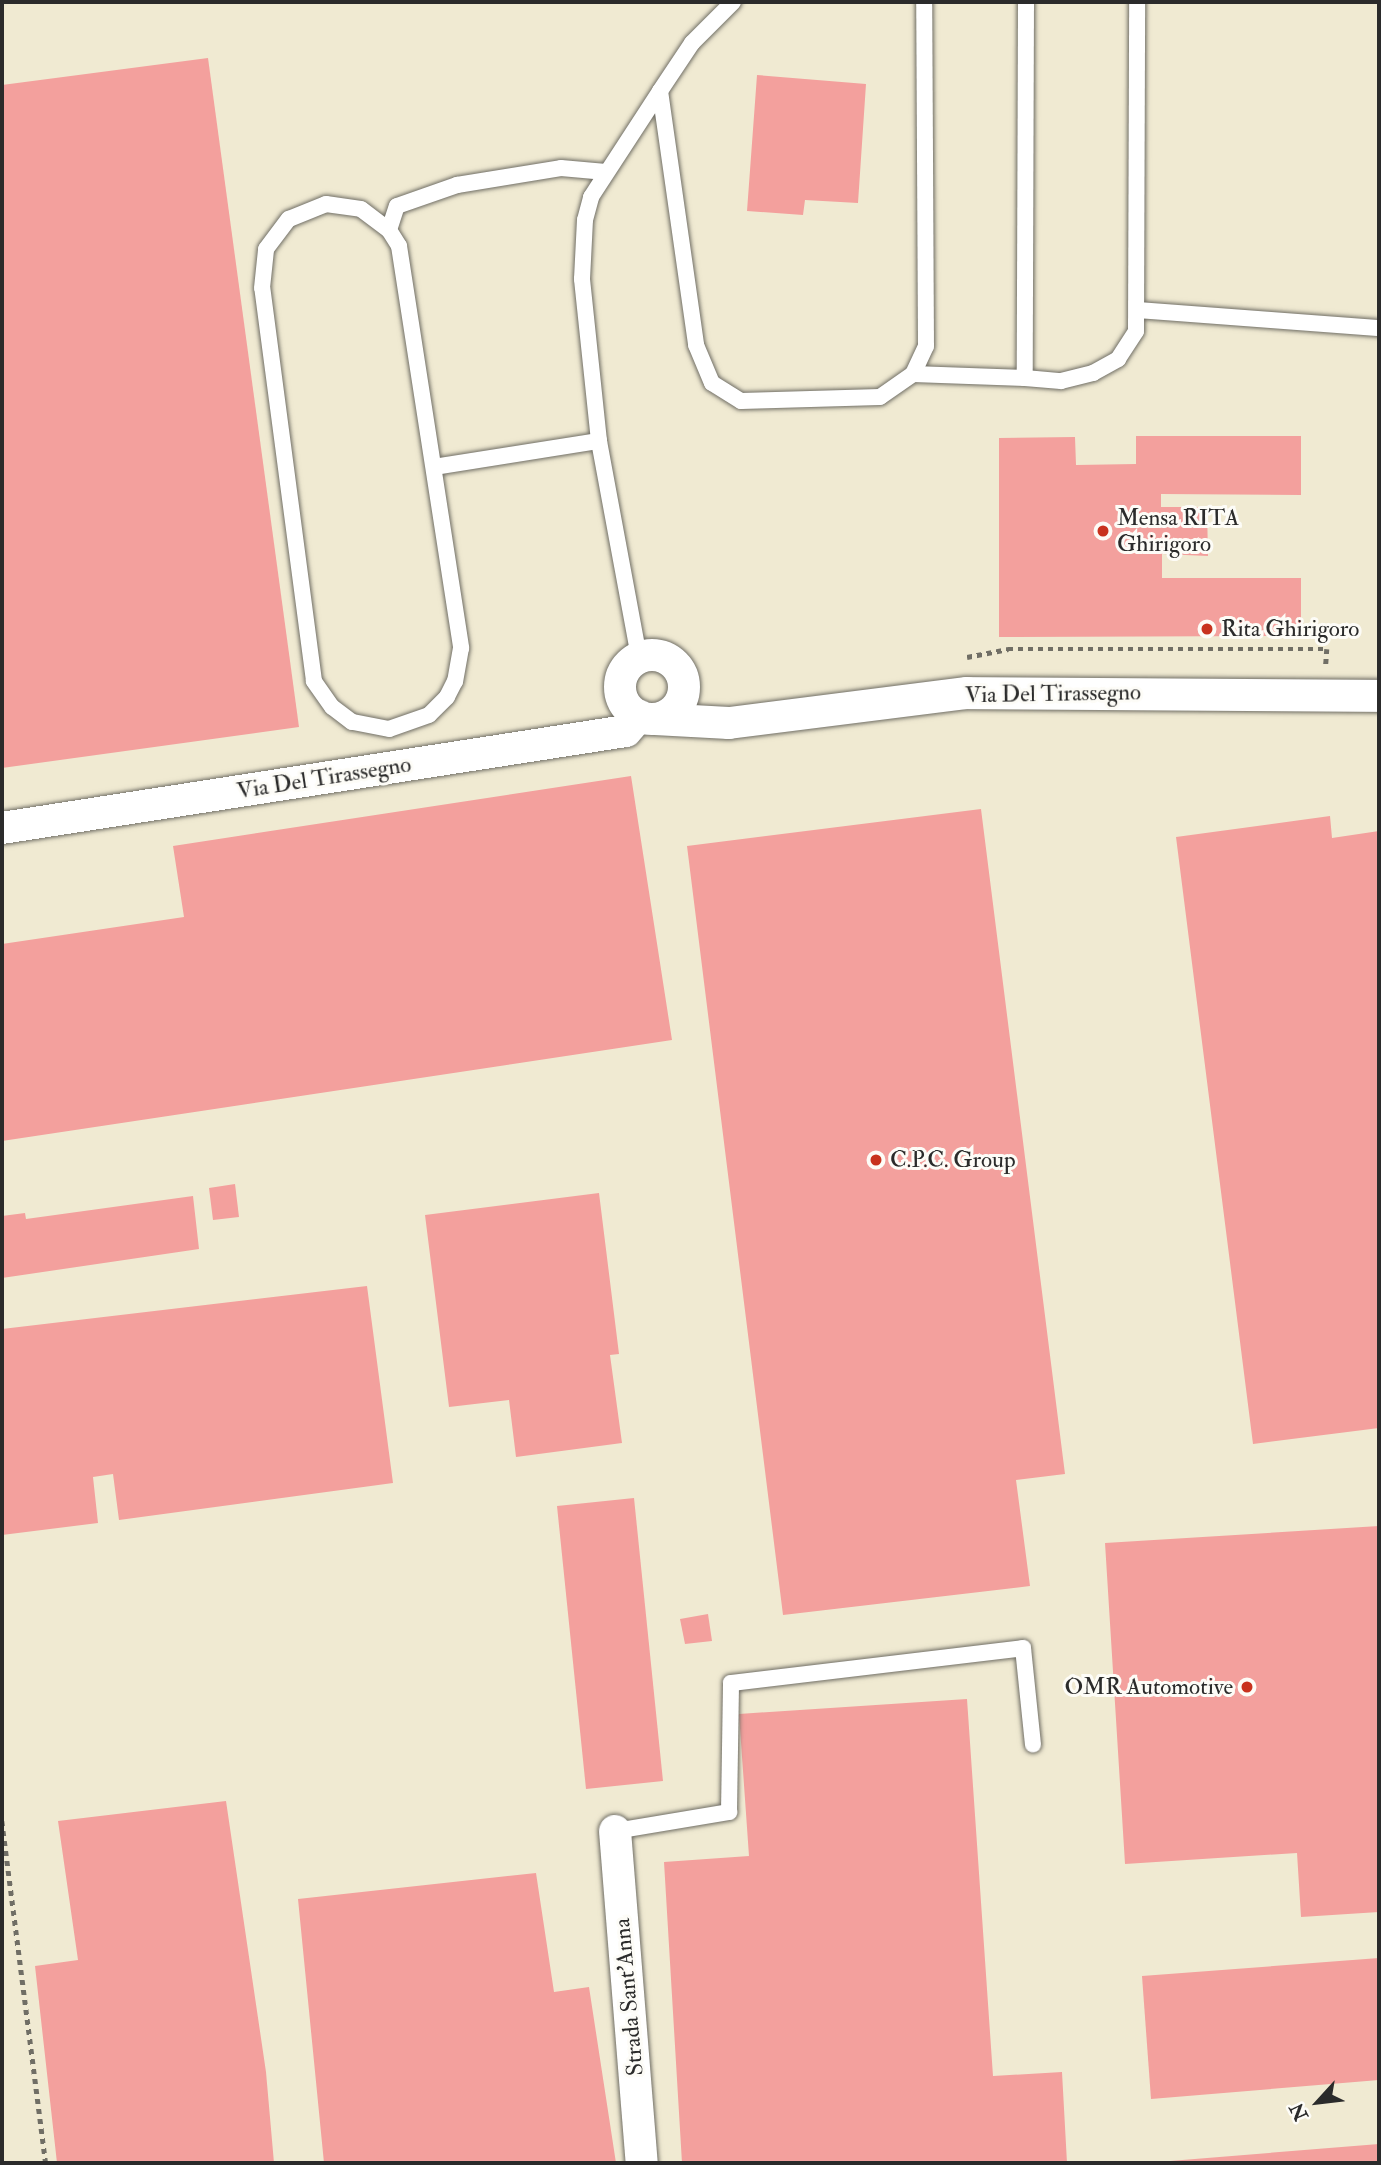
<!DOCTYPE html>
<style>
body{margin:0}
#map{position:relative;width:1381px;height:2165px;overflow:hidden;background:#f0ead2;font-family:"IM FELL Double Pica",serif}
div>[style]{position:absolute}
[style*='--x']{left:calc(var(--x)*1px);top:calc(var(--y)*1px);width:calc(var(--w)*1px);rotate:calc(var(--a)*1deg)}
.building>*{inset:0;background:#f3a09d}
.path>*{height:4.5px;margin-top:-2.25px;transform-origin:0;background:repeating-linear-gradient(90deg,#706e65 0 5px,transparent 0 10px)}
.roads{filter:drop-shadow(0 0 2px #706e65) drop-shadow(0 0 2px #706e65)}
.service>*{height:16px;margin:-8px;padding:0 8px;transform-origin:8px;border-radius:8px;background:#fff}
.minor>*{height:32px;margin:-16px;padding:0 16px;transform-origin:16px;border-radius:16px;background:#fff}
.minor>.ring{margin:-16px;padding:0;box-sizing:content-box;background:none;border:32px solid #fff;border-radius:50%}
.dots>*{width:19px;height:19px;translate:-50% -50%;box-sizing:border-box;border:4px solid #fdfcf7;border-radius:50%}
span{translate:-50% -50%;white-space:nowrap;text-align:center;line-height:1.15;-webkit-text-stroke:6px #fdfcf7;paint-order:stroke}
.poi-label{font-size:23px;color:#2b2b2b}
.left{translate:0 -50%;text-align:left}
.right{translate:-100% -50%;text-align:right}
.street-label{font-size:23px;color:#2b2b2b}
.frame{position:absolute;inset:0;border:4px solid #2b2b2b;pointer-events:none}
.north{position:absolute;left:1283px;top:2067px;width:70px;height:70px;-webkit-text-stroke:5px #fdfcf7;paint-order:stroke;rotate:243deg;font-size:19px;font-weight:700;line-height:28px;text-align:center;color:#2b2b2b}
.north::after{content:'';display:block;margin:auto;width:24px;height:32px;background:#2b2b2b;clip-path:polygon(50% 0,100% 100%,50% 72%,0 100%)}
</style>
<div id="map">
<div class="building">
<div style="clip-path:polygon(208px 58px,299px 727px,2px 768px,2px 85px)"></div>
<div style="clip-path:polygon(757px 75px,866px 84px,858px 203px,805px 200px,803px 215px,747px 211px)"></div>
<div style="clip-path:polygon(1136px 436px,1301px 436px,1301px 495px,1161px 494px,1161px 507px,1207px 507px,1208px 556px,1162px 554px,1162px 578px,1301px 578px,1301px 636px,999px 637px,999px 438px,1075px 437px,1076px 465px,1136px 464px)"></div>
<div style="clip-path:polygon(631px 776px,672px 1040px,2px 1141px,2px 944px,184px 917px,173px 846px)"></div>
<div style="clip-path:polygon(981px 809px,1065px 1474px,1016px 1480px,1030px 1586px,783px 1615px,687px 846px)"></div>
<div style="clip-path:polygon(1330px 816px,1332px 838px,1379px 831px,1379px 1428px,1253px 1444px,1176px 837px)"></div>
<div style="clip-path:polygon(235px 1184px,239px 1217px,213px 1220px,209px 1188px)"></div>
<div style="clip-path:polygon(599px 1193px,619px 1354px,610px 1355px,622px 1443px,516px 1457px,509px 1400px,449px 1407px,425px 1215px)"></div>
<div style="clip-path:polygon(193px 1196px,199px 1249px,2px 1278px,2px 1216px,25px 1213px,26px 1219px)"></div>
<div style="clip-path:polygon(367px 1286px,393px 1483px,119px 1520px,113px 1474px,93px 1477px,98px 1523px,2px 1535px,2px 1329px)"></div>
<div style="clip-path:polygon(634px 1498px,663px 1781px,586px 1789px,557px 1506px)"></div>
<div style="clip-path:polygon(1379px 1526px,1379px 1912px,1301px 1917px,1297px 1853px,1125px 1864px,1105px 1543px)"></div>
<div style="clip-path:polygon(708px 1614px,712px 1641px,685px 1644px,680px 1619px)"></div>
<div style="clip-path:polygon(967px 1699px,993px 2076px,1062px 2072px,1067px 2163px,682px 2163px,664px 1862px,749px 1856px,739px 1714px)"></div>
<div style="clip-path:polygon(226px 1801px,266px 2072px,274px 2163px,57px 2163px,35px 1966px,78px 1960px,58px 1821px)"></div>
<div style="clip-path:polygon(536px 1873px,554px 1992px,589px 1987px,616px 2163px,324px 2163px,298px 1899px)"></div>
<div style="clip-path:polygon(1379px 1958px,1379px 2080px,1151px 2099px,1142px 1976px)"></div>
<div style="clip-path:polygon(1379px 2144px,1379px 2163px,1170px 2163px,1170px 2161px)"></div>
</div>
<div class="path">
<div style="--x:967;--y:657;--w:42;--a:-11"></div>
<div style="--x:1008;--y:649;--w:319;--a:0"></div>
<div style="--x:1327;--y:649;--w:15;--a:94"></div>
<div style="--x:2;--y:1821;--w:345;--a:82.7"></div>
</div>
<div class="roads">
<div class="service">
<div style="--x:1026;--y:2;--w:376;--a:90.2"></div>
<div style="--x:1025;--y:378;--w:36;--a:5"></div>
<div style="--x:1061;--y:381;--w:33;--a:-14"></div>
<div style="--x:1093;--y:373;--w:29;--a:-29"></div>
<div style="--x:1118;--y:359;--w:33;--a:-57"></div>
<div style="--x:1136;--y:331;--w:329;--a:-89.8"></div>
<div style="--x:660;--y:91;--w:257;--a:81.9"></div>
<div style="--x:696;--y:345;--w:41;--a:67.2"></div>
<div style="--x:712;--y:383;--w:34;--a:32"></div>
<div style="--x:741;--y:401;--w:139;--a:-1.6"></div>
<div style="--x:880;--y:397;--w:40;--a:-34.9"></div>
<div style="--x:913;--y:374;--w:31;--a:-65"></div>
<div style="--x:926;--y:346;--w:344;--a:-90.3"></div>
<div style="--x:326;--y:204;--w:35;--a:8"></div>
<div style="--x:361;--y:209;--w:35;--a:37"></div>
<div style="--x:389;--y:230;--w:19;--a:58"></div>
<div style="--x:399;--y:246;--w:407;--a:81.2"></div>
<div style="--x:461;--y:648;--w:34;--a:100"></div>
<div style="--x:455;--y:681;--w:18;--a:117"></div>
<div style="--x:447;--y:697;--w:25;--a:135"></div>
<div style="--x:429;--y:715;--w:42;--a:160.7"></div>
<div style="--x:389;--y:729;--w:38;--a:-169"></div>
<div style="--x:352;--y:722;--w:25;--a:-143"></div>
<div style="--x:332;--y:707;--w:32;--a:-125"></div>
<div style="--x:314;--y:681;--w:396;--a:-97.5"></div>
<div style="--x:262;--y:288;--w:39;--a:-84"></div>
<div style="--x:266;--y:249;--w:38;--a:-53"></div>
<div style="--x:289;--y:219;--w:40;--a:-22"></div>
<div style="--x:389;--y:230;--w:25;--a:-72"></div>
<div style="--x:397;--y:206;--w:64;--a:-19.3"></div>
<div style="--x:457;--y:185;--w:105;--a:-9.3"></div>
<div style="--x:561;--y:168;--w:45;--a:5.1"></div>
<div style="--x:1139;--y:310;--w:241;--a:4.3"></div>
<div style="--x:913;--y:374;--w:112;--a:2"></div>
<div style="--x:434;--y:467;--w:167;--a:-9"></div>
<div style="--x:639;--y:657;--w:220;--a:-100.5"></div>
<div style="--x:599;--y:441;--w:163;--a:-96"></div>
<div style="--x:582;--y:279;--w:59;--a:-87.1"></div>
<div style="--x:585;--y:220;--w:24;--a:-75"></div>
<div style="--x:591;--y:197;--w:126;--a:-56.9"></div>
<div style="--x:660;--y:91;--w:58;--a:-56.3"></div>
<div style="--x:692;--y:43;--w:58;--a:-45"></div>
<div style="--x:615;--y:1831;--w:116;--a:-9.5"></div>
<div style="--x:729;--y:1812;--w:129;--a:-89.1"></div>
<div style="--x:731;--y:1683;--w:294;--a:-6.8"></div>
<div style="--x:1023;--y:1648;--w:97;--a:84.1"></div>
</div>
<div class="minor">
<div class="ring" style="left:620px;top:655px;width:32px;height:32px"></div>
<div style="--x:655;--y:719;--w:74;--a:3.1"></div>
<div style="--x:729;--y:723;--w:240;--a:-7.2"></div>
<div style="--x:967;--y:693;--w:412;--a:0.4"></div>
<div style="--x:2;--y:828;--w:631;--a:-8.84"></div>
<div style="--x:626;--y:731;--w:20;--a:-49"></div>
<div style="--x:615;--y:1831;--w:333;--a:85.4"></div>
</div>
</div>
<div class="dots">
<div style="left:1103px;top:531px;background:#c8321e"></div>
<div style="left:1207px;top:629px;background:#c8321e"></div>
<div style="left:876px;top:1160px;background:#c8321e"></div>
<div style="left:1247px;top:1687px;background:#c8321e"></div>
</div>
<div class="poi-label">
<span class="left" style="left:1117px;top:531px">Mensa RITA<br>Ghirigoro</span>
<span class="left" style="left:1221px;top:629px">Rita Ghirigoro</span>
<span class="left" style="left:890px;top:1160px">C.P.C. Group</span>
<span class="right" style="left:1233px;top:1687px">OMR Automotive</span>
</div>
<div class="street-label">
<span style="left:1053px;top:694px;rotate:-1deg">Via Del Tirassegno</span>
<span style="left:324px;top:778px;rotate:-9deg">Via Del Tirassegno</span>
<span style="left:629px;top:1997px;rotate:-95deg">Strada Sant'Anna</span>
</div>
<div class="frame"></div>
<div class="north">N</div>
</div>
